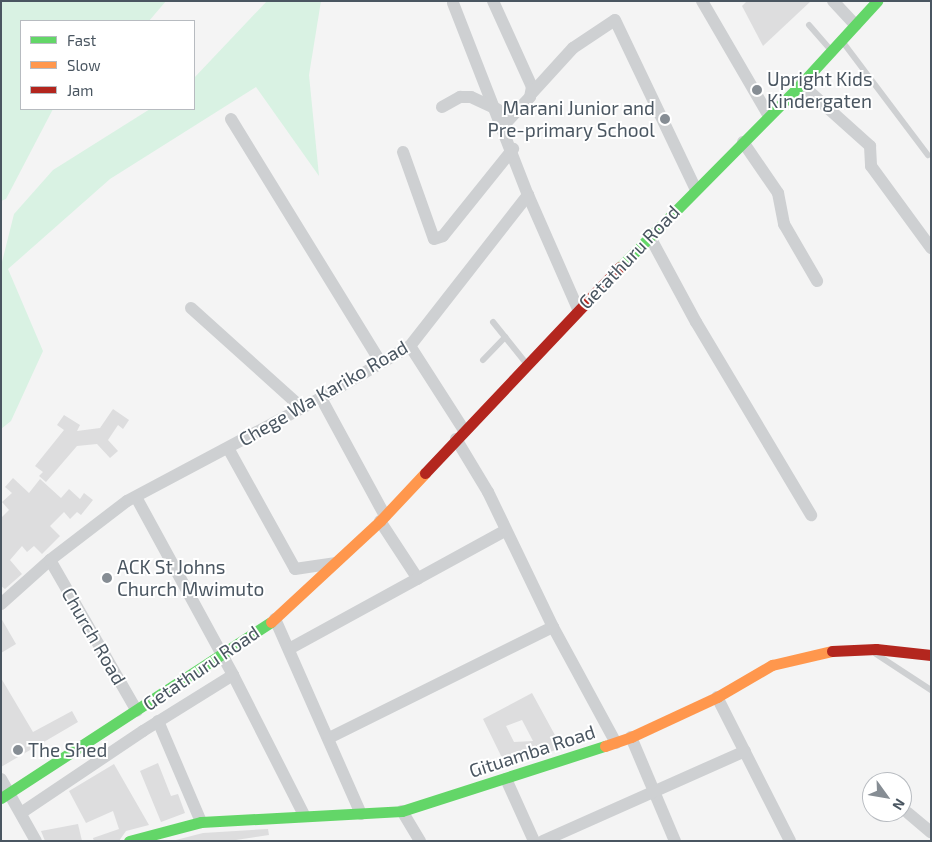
<!DOCTYPE html>
<style>
body{margin:0}
#map{position:relative;width:932px;height:842px;overflow:hidden;background:#f4f4f4;font-family:"Exo 2",sans-serif}
div>[style]{position:absolute}
[style*='--x']{left:calc(var(--x)*1px);top:calc(var(--y)*1px);width:calc(var(--w)*1px);rotate:calc(var(--a)*1deg)}
.green>*{inset:0;background:#d9f2e3}
.building>*{inset:0;background:#ddddde}
.lane>*{height:6px;margin:-3px;padding:0 3px;transform-origin:3px;border-radius:3px;background:#ced0d2}
.street>*{height:12px;margin:-6px;padding:0 6px;transform-origin:6px;border-radius:6px;background:#ced0d2}
.fast>*{height:11px;margin:-5.5px;padding:0 5.5px;transform-origin:5.5px;border-radius:5.5px;background:#63d668}
.slow>*{height:11px;margin:-5.5px;padding:0 5.5px;transform-origin:5.5px;border-radius:5.5px;background:#ff974d}
.jam>*{height:11px;margin:-5.5px;padding:0 5.5px;transform-origin:5.5px;border-radius:5.5px;background:#b3261e}
.dots>*{width:14px;height:14px;translate:-50% -50%;box-sizing:border-box;border:2px solid #fff;border-radius:50%}
span{translate:-50% -50%;white-space:nowrap;text-align:center;line-height:1.15;-webkit-text-stroke:4px #fff;paint-order:stroke}
.poi-label{font-size:19px;color:#4a5661}
.left{translate:0 -50%;text-align:left}
.right{translate:-100% -50%;text-align:right}
.street-label{font-size:19px;color:#4a5661}
.frame{position:absolute;inset:0;border:2px solid #4a5661;pointer-events:none}
.legend{position:absolute;left:20px;top:20px;width:175px;height:90px;box-sizing:border-box;background:#fff;border:1px solid #b7bbc0;margin:0;padding:6px 9px;list-style:none;font-size:15px;color:#4a5661}
.legend li{display:flex;align-items:center;gap:10px;height:25px}
.legend b{width:25px;border:1px solid #b7bbc0}
.north{position:absolute;left:862px;top:772px;width:50px;height:50px;box-sizing:border-box;background:#fff;border:1px solid #b7bbc0;border-radius:50%;rotate:122deg;font-size:14px;font-weight:700;line-height:20px;text-align:center;color:#4a5661}
.north::after{content:'';display:block;margin:auto;width:18px;height:22px;background:#868d94;clip-path:polygon(50% 0,100% 100%,50% 72%,0 100%)}
</style>
<div id="map">
<div class="green">
<div style="clip-path:polygon(1px 1px,166px 1px,149px 21px,21px 21px,21px 109px,53px 109px,6px 199px,1px 201px)"></div>
<div style="clip-path:polygon(267px 1px,321px 1px,309px 75px,319px 176px,256px 87px,110px 179px,8px 269px,43px 351px,11px 421px,1px 429px,1px 266px,14px 214px,53px 170px,150px 109px,194px 109px,194px 78px)"></div>
</div>
<div class="building">
<div style="clip-path:polygon(747px 1px,811px 1px,763px 46px,742px 6px)"></div>
<div style="clip-path:polygon(113px 409px,129px 420px,123px 429px,118px 425px,108px 440px,118px 451px,110px 458px,97px 444px,77px 446px,46px 482px,39px 476px,43px 472px,35px 466px,64px 430px,57px 425px,64px 415px,80px 425px,77px 431px,100px 428px)"></div>
<div style="clip-path:polygon(13px 478px,29px 493px,40px 479px,61px 498px,69px 489px,80px 499px,84px 493px,93px 500px,81px 515px,77px 512px,70px 519px,64px 512px,50px 526px,60px 536px,42px 554px,34px 546px,27px 552px,22px 546px,10px 560px,22px 574px,5px 589px,1px 586px,1px 518px,9px 510px,2px 502px,12px 493px,5px 487px)"></div>
<div style="clip-path:polygon(1px 618px,16px 644px,1px 653px)"></div>
<div style="clip-path:polygon(1px 678px,33px 732px,72px 711px,78px 722px,1px 767px)"></div>
<div style="clip-path:polygon(evenodd,532px 693px,562px 748px,506px 766px,483px 719px,532px 693px,522px 720px,533px 741px,514px 742px,506px 726px,522px 720px)"></div>
<div style="clip-path:polygon(158px 763px,171px 796px,178px 794px,185px 813px,161px 822px,140px 771px)"></div>
<div style="clip-path:polygon(114px 764px,149px 825px,126px 831px,119px 841px,94px 841px,93px 838px,119px 829px,113px 811px,86px 823px,69px 791px)"></div>
<div style="clip-path:polygon(78px 824px,82px 841px,45px 841px,41px 831px)"></div>
<div style="clip-path:polygon(268px 829px,269px 835px,229px 841px,172px 841px,203px 833px)"></div>
</div>
<div class="lane">
<div style="--x:809;--y:25;--w:33;--a:49"></div>
<div style="--x:842;--y:41;--w:143;--a:53"></div>
<div style="--x:493;--y:322;--w:53;--a:51.2"></div>
<div style="--x:483;--y:360;--w:32;--a:-46"></div>
<div style="--x:876;--y:654;--w:66;--a:33.2"></div>
</div>
<div class="street">
<div style="--x:493;--y:1;--w:94;--a:65.6"></div>
<div style="--x:532;--y:87;--w:10;--a:101"></div>
<div style="--x:530;--y:97;--w:40;--a:133"></div>
<div style="--x:702;--y:1;--w:133;--a:59.8"></div>
<div style="--x:833;--y:1;--w:33;--a:47"></div>
<div style="--x:453;--y:3;--w:206;--a:68.7"></div>
<div style="--x:528;--y:195;--w:124;--a:66.3"></div>
<div style="--x:801;--y:84;--w:93;--a:41.9"></div>
<div style="--x:870;--y:146;--w:20;--a:87"></div>
<div style="--x:871;--y:166;--w:102;--a:53.8"></div>
<div style="--x:532;--y:93;--w:61;--a:-47.7"></div>
<div style="--x:573;--y:48;--w:50;--a:-33.7"></div>
<div style="--x:615;--y:20;--w:186;--a:64.5"></div>
<div style="--x:442;--y:107;--w:21;--a:-29"></div>
<div style="--x:460;--y:97;--w:11;--a:0"></div>
<div style="--x:471;--y:97;--w:29;--a:25"></div>
<div style="--x:231;--y:119;--w:286;--a:58.4"></div>
<div style="--x:743;--y:142;--w:62;--a:55.5"></div>
<div style="--x:778;--y:193;--w:32;--a:79"></div>
<div style="--x:784;--y:224;--w:66;--a:59.9"></div>
<div style="--x:403;--y:152;--w:92;--a:70.4"></div>
<div style="--x:434;--y:239;--w:9;--a:-18"></div>
<div style="--x:443;--y:236;--w:112;--a:-51.2"></div>
<div style="--x:650;--y:237;--w:97;--a:61.6"></div>
<div style="--x:696;--y:322;--w:225;--a:59.2"></div>
<div style="--x:191;--y:308;--w:149;--a:42"></div>
<div style="--x:410;--y:346;--w:100;--a:57.3"></div>
<div style="--x:321;--y:398;--w:134;--a:61.5"></div>
<div style="--x:228;--y:448;--w:138;--a:61"></div>
<div style="--x:295;--y:569;--w:40;--a:-8.5"></div>
<div style="--x:136;--y:497;--w:203;--a:61.4"></div>
<div style="--x:233;--y:675;--w:157;--a:63.1"></div>
<div style="--x:380;--y:521;--w:69;--a:56.8"></div>
<div style="--x:50;--y:560;--w:174;--a:60.1"></div>
<div style="--x:1;--y:604;--w:66;--a:-41.9"></div>
<div style="--x:50;--y:560;--w:97;--a:-37.5"></div>
<div style="--x:127;--y:501;--w:220;--a:-28"></div>
<div style="--x:321;--y:398;--w:103;--a:-30.3"></div>
<div style="--x:410;--y:346;--w:192;--a:-52"></div>
<div style="--x:275;--y:619;--w:213;--a:66.2"></div>
<div style="--x:553;--y:627;--w:132;--a:61.5"></div>
<div style="--x:289;--y:649;--w:247;--a:-28.7"></div>
<div style="--x:717;--y:697;--w:161;--a:63.1"></div>
<div style="--x:158;--y:721;--w:110;--a:66.9"></div>
<div style="--x:631;--y:737;--w:113;--a:67.1"></div>
<div style="--x:329;--y:738;--w:250;--a:-26.4"></div>
<div style="--x:553;--y:627;--w:150;--a:-115.7"></div>
<div style="--x:488;--y:492;--w:62;--a:-121.1"></div>
<div style="--x:1;--y:779;--w:71;--a:60.6"></div>
<div style="--x:506;--y:779;--w:68;--a:65.7"></div>
<div style="--x:402;--y:811;--w:35;--a:59"></div>
<div style="--x:21;--y:813;--w:147;--a:-33.9"></div>
<div style="--x:143;--y:731;--w:106;--a:-31.9"></div>
<div style="--x:908;--y:813;--w:30;--a:40"></div>
<div style="--x:543;--y:841;--w:221;--a:-24"></div>
</div>
<div class="fast">
<div style="--x:620;--y:267;--w:257;--a:-45.3"></div>
<div style="--x:801;--y:84;--w:113;--a:-47.5"></div>
<div style="--x:1;--y:798;--w:322;--a:-33.1"></div>
<div style="--x:129;--y:841;--w:74;--a:-14.8"></div>
<div style="--x:201;--y:822;--w:201;--a:-3.1"></div>
<div style="--x:402;--y:811;--w:213;--a:-17.8"></div>
</div>
<div class="slow">
<div style="--x:271;--y:622;--w:149;--a:-42.8"></div>
<div style="--x:380;--y:521;--w:66;--a:-46.8"></div>
<div style="--x:605;--y:746;--w:28;--a:-19"></div>
<div style="--x:631;--y:737;--w:95;--a:-24.9"></div>
<div style="--x:717;--y:697;--w:64;--a:-30.2"></div>
<div style="--x:772;--y:665;--w:62;--a:-13.1"></div>
</div>
<div class="jam">
<div style="--x:425;--y:473;--w:284;--a:-46.6"></div>
<div style="--x:832;--y:651;--w:44;--a:-2.6"></div>
<div style="--x:876;--y:649;--w:55;--a:6.2"></div>
</div>
<div class="dots">
<div style="left:757px;top:90px;background:#868d94"></div>
<div style="left:665px;top:119px;background:#868d94"></div>
<div style="left:107px;top:578px;background:#868d94"></div>
<div style="left:18px;top:750px;background:#868d94"></div>
</div>
<div class="poi-label">
<span class="left" style="left:767px;top:90px">Upright Kids<br>Kindergaten</span>
<span class="right" style="left:655px;top:119px">Marani Junior and<br>Pre-primary School</span>
<span class="left" style="left:117px;top:578px">ACK St Johns<br>Church Mwimuto</span>
<span class="left" style="left:28px;top:750px">The Shed</span>
</div>
<div class="street-label">
<span style="left:629px;top:257px;rotate:-46deg">Getathuru Road</span>
<span style="left:323px;top:393px;rotate:-30deg">Chege Wa Kariko Road</span>
<span style="left:94px;top:636px;rotate:60deg">Church Road</span>
<span style="left:201px;top:668px;rotate:-34deg">Getathuru Road</span>
<span style="left:532px;top:751px;rotate:-18deg">Gituamba Road</span>
</div>
<div class="frame"></div>
<ul class="legend">
<li><b style="height:6px;background:#63d668"></b>Fast</li>
<li><b style="height:6px;background:#ff974d"></b>Slow</li>
<li><b style="height:6px;background:#b3261e"></b>Jam</li>
</ul>
<div class="north">N</div>
</div>
